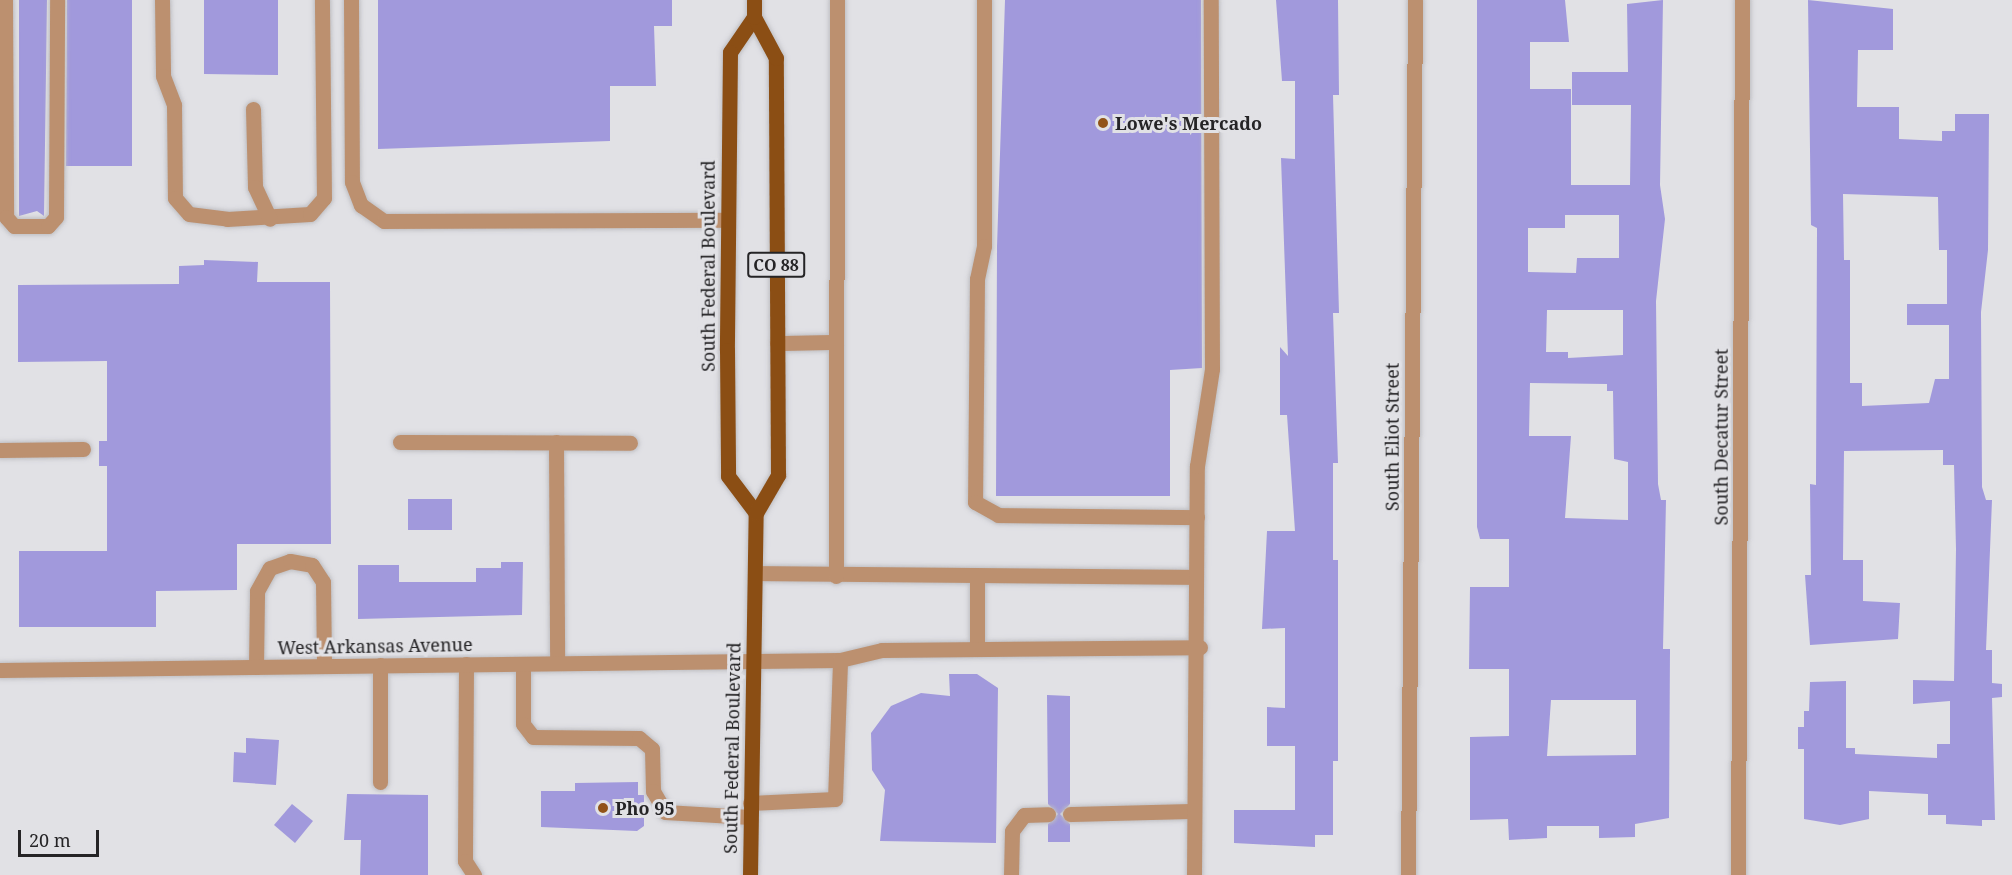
<!DOCTYPE html>
<style>
body{margin:0}
#map{position:relative;width:2012px;height:875px;overflow:hidden;background:#e1e1e5;font-family:"Noto Serif",serif}
div>[style]{position:absolute}
[style*='--x']{left:calc(var(--x)*1px);top:calc(var(--y)*1px);width:calc(var(--w)*1px);rotate:calc(var(--a)*1deg)}
.building>*{inset:0;background:#a199dc}
.roads{filter:drop-shadow(0 0 2px #bfbfc3) drop-shadow(0 0 2px #bfbfc3)}
.minor>*{height:15px;margin:-7.5px;padding:0 7.5px;transform-origin:7.5px;border-radius:7.5px;background:#bc906f}
.major>*{height:15px;margin:-7.5px;padding:0 7.5px;transform-origin:7.5px;border-radius:7.5px;background:#8b4e14}
.dots>*{width:16px;height:16px;translate:-50% -50%;box-sizing:border-box;border:3px solid #e1e1e5;border-radius:50%}
span{translate:-50% -50%;white-space:nowrap;text-align:center;line-height:1.15;-webkit-text-stroke:6px #e1e1e5;paint-order:stroke}
.shield-label span{padding:2px 4px;background:#e1e1e5;border:2px solid;border-radius:4px;-webkit-text-stroke-width:0}
.shield-label{font-size:16px;color:#252426;font-weight:700}
.poi-label{font-size:18px;color:#252426;font-weight:700}
.left{translate:0 -50%;text-align:left}
.street-label{font-size:18px;color:#252426}
.scale{position:absolute;left:18px;top:830px;width:81px;height:27px;box-sizing:border-box;border:3px solid #252426;border-top:0;padding-left:8px;font-size:18px;line-height:21px;white-space:nowrap;color:#252426;-webkit-text-stroke:4px #e1e1e5;paint-order:stroke}
</style>
<div id="map">
<div class="building">
<div style="clip-path:polygon(19px 0,47px 0,44px 216px,37px 211px,19px 216px)"></div>
<div style="clip-path:polygon(67px 0,132px 0,132px 166px,66px 166px)"></div>
<div style="clip-path:polygon(204px 0,278px 0,278px 75px,204px 74px)"></div>
<div style="clip-path:polygon(378px 0,672px 0,672px 26px,654px 26px,656px 86px,610px 86px,610px 141px,378px 149px)"></div>
<div style="clip-path:polygon(1005px 0,1201px 0,1202px 368px,1170px 370px,1170px 496px,996px 496px,997px 246px)"></div>
<div style="clip-path:polygon(1276px 0,1338px 0,1339px 95px,1333px 95px,1339px 313px,1333px 313px,1338px 463px,1333px 463px,1333px 560px,1338px 560px,1338px 761px,1333px 761px,1333px 835px,1315px 835px,1315px 847px,1234px 843px,1234px 810px,1295px 810px,1295px 746px,1267px 746px,1267px 707px,1285px 708px,1285px 628px,1262px 629px,1267px 531px,1295px 531px,1287px 415px,1280px 415px,1280px 347px,1288px 356px,1281px 158px,1295px 159px,1295px 81px,1282px 81px)"></div>
<div style="clip-path:polygon(evenodd,1477px 0,1565px 0,1569px 42px,1530px 42px,1530px 89px,1571px 89px,1571px 185px,1630px 185px,1631px 105px,1572px 105px,1572px 72px,1628px 72px,1627px 4px,1663px 0,1660px 185px,1665px 219px,1656px 301px,1658px 484px,1661px 500px,1666px 500px,1663px 649px,1670px 649px,1669px 818px,1635px 824px,1635px 837px,1599px 838px,1599px 826px,1547px 826px,1547px 838px,1509px 840px,1508px 819px,1470px 820px,1470px 737px,1509px 736px,1509px 669px,1469px 669px,1470px 587px,1509px 587px,1509px 539px,1480px 539px,1477px 527px,1477px 0,1565px 215px,1619px 215px,1619px 258px,1577px 258px,1576px 273px,1528px 272px,1528px 228px,1565px 228px,1565px 215px,1477px 0,1547px 310px,1623px 310px,1623px 355px,1568px 358px,1568px 352px,1546px 352px,1547px 310px,1477px 0,1530px 383px,1607px 384px,1607px 391px,1613px 391px,1614px 459px,1628px 462px,1628px 520px,1565px 518px,1571px 436px,1529px 436px,1530px 383px,1477px 0,1551px 700px,1636px 700px,1636px 755px,1547px 756px,1551px 700px)"></div>
<div style="clip-path:polygon(evenodd,1808px 0,1893px 9px,1893px 50px,1858px 50px,1857px 107px,1899px 107px,1899px 139px,1942px 141px,1942px 131px,1955px 131px,1955px 114px,1989px 114px,1988px 250px,1981px 312px,1982px 487px,1986px 500px,1992px 500px,1986px 650px,1992px 650px,1992px 683px,2002px 684px,2002px 697px,1992px 698px,1995px 820px,1982px 820px,1982px 826px,1946px 824px,1946px 815px,1928px 815px,1928px 794px,1869px 791px,1869px 819px,1840px 825px,1804px 819px,1804px 749px,1798px 749px,1798px 727px,1804px 727px,1804px 711px,1809px 711px,1810px 682px,1846px 681px,1846px 748px,1855px 748px,1855px 754px,1937px 758px,1937px 744px,1950px 744px,1950px 701px,1913px 704px,1913px 680px,1954px 681px,1956px 549px,1954px 465px,1943px 465px,1943px 450px,1844px 451px,1843px 560px,1863px 560px,1863px 601px,1900px 603px,1898px 639px,1810px 645px,1805px 575px,1811px 575px,1810px 484px,1816px 485px,1817px 228px,1811px 225px,1808px 0,1843px 194px,1938px 197px,1939px 250px,1947px 250px,1947px 304px,1907px 304px,1907px 325px,1949px 325px,1949px 379px,1935px 379px,1929px 403px,1862px 406px,1862px 383px,1850px 383px,1850px 260px,1844px 260px,1843px 194px)"></div>
<div style="clip-path:polygon(204px 260px,258px 262px,257px 282px,330px 282px,331px 544px,237px 544px,237px 590px,156px 591px,156px 627px,19px 627px,19px 551px,107px 551px,107px 466px,99px 466px,99px 441px,107px 441px,107px 361px,18px 362px,18px 285px,179px 284px,179px 266px,204px 265px)"></div>
<div style="clip-path:polygon(408px 499px,452px 499px,452px 530px,408px 530px)"></div>
<div style="clip-path:polygon(501px 562px,523px 562px,522px 615px,358px 619px,358px 565px,399px 565px,399px 582px,476px 582px,476px 568px,501px 568px)"></div>
<div style="clip-path:polygon(949px 674px,977px 674px,998px 688px,996px 843px,880px 841px,885px 790px,872px 770px,871px 733px,891px 706px,921px 693px,950px 696px)"></div>
<div style="clip-path:polygon(1047px 695px,1070px 696px,1070px 804px,1060px 814px,1070px 824px,1070px 842px,1048px 842px,1048px 824px,1058px 814px,1048px 804px)"></div>
<div style="clip-path:polygon(246px 738px,279px 740px,276px 785px,233px 782px,234px 752px,246px 753px)"></div>
<div style="clip-path:polygon(638px 782px,638px 795px,644px 795px,644px 826px,637px 831px,541px 827px,541px 791px,575px 791px,575px 783px)"></div>
<div style="clip-path:polygon(347px 794px,428px 795px,428px 875px,360px 875px,361px 840px,344px 840px)"></div>
<div style="clip-path:polygon(292px 804px,313px 821px,295px 843px,274px 825px)"></div>
</div>
<div class="roads">
<div class="minor">
<div style="--x:5;--y:0;--w:217;--a:89.7"></div>
<div style="--x:6;--y:217;--w:12;--a:48"></div>
<div style="--x:14;--y:226;--w:34;--a:0"></div>
<div style="--x:48;--y:226;--w:12;--a:-48"></div>
<div style="--x:56;--y:217;--w:217;--a:-89.7"></div>
<div style="--x:162;--y:0;--w:76;--a:89.2"></div>
<div style="--x:163;--y:76;--w:31;--a:69"></div>
<div style="--x:174;--y:105;--w:93;--a:89.4"></div>
<div style="--x:175;--y:198;--w:21;--a:49"></div>
<div style="--x:189;--y:214;--w:38;--a:7"></div>
<div style="--x:227;--y:219;--w:83;--a:-3.4"></div>
<div style="--x:310;--y:214;--w:21;--a:-49"></div>
<div style="--x:324;--y:198;--w:198;--a:-90.6"></div>
<div style="--x:351;--y:0;--w:182;--a:89.7"></div>
<div style="--x:352;--y:182;--w:25;--a:69"></div>
<div style="--x:361;--y:205;--w:28;--a:35"></div>
<div style="--x:384;--y:221;--w:344;--a:-0.2"></div>
<div style="--x:984;--y:0;--w:246;--a:90"></div>
<div style="--x:984;--y:246;--w:34;--a:102"></div>
<div style="--x:977;--y:279;--w:223;--a:90.5"></div>
<div style="--x:975;--y:502;--w:26;--a:29"></div>
<div style="--x:998;--y:515;--w:199;--a:0.6"></div>
<div style="--x:253;--y:109;--w:78;--a:88.5"></div>
<div style="--x:255;--y:187;--w:35;--a:65"></div>
<div style="--x:777;--y:343;--w:59;--a:-1"></div>
<div style="--x:400;--y:442;--w:230;--a:0.2"></div>
<div style="--x:556;--y:442;--w:221;--a:89.7"></div>
<div style="--x:0;--y:450;--w:83;--a:-0.7"></div>
<div style="--x:755;--y:573;--w:441;--a:0.5"></div>
<div style="--x:836;--y:576;--w:576;--a:-89.9"></div>
<div style="--x:977;--y:577;--w:72;--a:90"></div>
<div style="--x:466;--y:664;--w:197;--a:90.3"></div>
<div style="--x:465;--y:861;--w:17;--a:57"></div>
<div style="--x:523;--y:664;--w:60;--a:90"></div>
<div style="--x:523;--y:724;--w:16;--a:52"></div>
<div style="--x:533;--y:737;--w:106;--a:0.5"></div>
<div style="--x:639;--y:738;--w:17;--a:40"></div>
<div style="--x:652;--y:749;--w:42;--a:88.6"></div>
<div style="--x:653;--y:791;--w:24;--a:60"></div>
<div style="--x:665;--y:812;--w:85;--a:3.4"></div>
<div style="--x:380;--y:665;--w:117;--a:90"></div>
<div style="--x:256;--y:667;--w:76;--a:-89.2"></div>
<div style="--x:257;--y:591;--w:26;--a:-61"></div>
<div style="--x:270;--y:568;--w:21;--a:-19"></div>
<div style="--x:290;--y:561;--w:22;--a:10"></div>
<div style="--x:312;--y:565;--w:20;--a:57"></div>
<div style="--x:323;--y:582;--w:84;--a:89.3"></div>
<div style="--x:0;--y:670;--w:840;--a:-0.68"></div>
<div style="--x:840;--y:660;--w:43;--a:-13.4"></div>
<div style="--x:882;--y:650;--w:318;--a:-0.5"></div>
<div style="--x:750;--y:803;--w:85;--a:-2.7"></div>
<div style="--x:835;--y:799;--w:139;--a:-87.9"></div>
<div style="--x:1070;--y:814;--w:123;--a:-1.4"></div>
<div style="--x:1011;--y:875;--w:44;--a:-88.7"></div>
<div style="--x:1012;--y:831;--w:20;--a:-53"></div>
<div style="--x:1024;--y:815;--w:24;--a:-2"></div>
<div style="--x:1194;--y:875;--w:409;--a:-89.6"></div>
<div style="--x:1197;--y:466;--w:98;--a:-81.2"></div>
<div style="--x:1212;--y:369;--w:369;--a:-90.2"></div>
<div style="--x:1408;--y:875;--w:875;--a:-89.54"></div>
<div style="--x:1738;--y:875;--w:875;--a:-89.74"></div>
</div>
<div class="major">
<div style="--x:754;--y:17;--w:42;--a:124.4"></div>
<div style="--x:730;--y:52;--w:298;--a:90.6"></div>
<div style="--x:727;--y:350;--w:126;--a:89.5"></div>
<div style="--x:728;--y:476;--w:46;--a:52.9"></div>
<div style="--x:750;--y:875;--w:362;--a:-89.1"></div>
<div style="--x:756;--y:513;--w:44;--a:-59.9"></div>
<div style="--x:778;--y:475;--w:417;--a:-90.3"></div>
<div style="--x:776;--y:58;--w:47;--a:-118.2"></div>
<div style="--x:754;--y:17;--w:17;--a:-90"></div>
</div>
</div>
<div class="dots">
<div style="left:1103px;top:123px;background:#915318"></div>
<div style="left:603px;top:808px;background:#915318"></div>
</div>
<div class="shield-label">
<span style="left:776px;top:265px">CO 88</span>
</div>
<div class="poi-label">
<span class="left" style="left:1115px;top:123px">Lowe's Mercado</span>
<span class="left" style="left:615px;top:808px">Pho 95</span>
</div>
<div class="street-label">
<span style="left:708px;top:266px;rotate:-90deg">South Federal Boulevard</span>
<span style="left:1392px;top:437px;rotate:-90deg">South Eliot Street</span>
<span style="left:1721px;top:437px;rotate:-90deg">South Decatur Street</span>
<span style="left:375px;top:646px;rotate:-1deg">West Arkansas Avenue</span>
<span style="left:732px;top:748px;rotate:-89deg">South Federal Boulevard</span>
</div>
<div class="scale">20 m</div>
</div>
